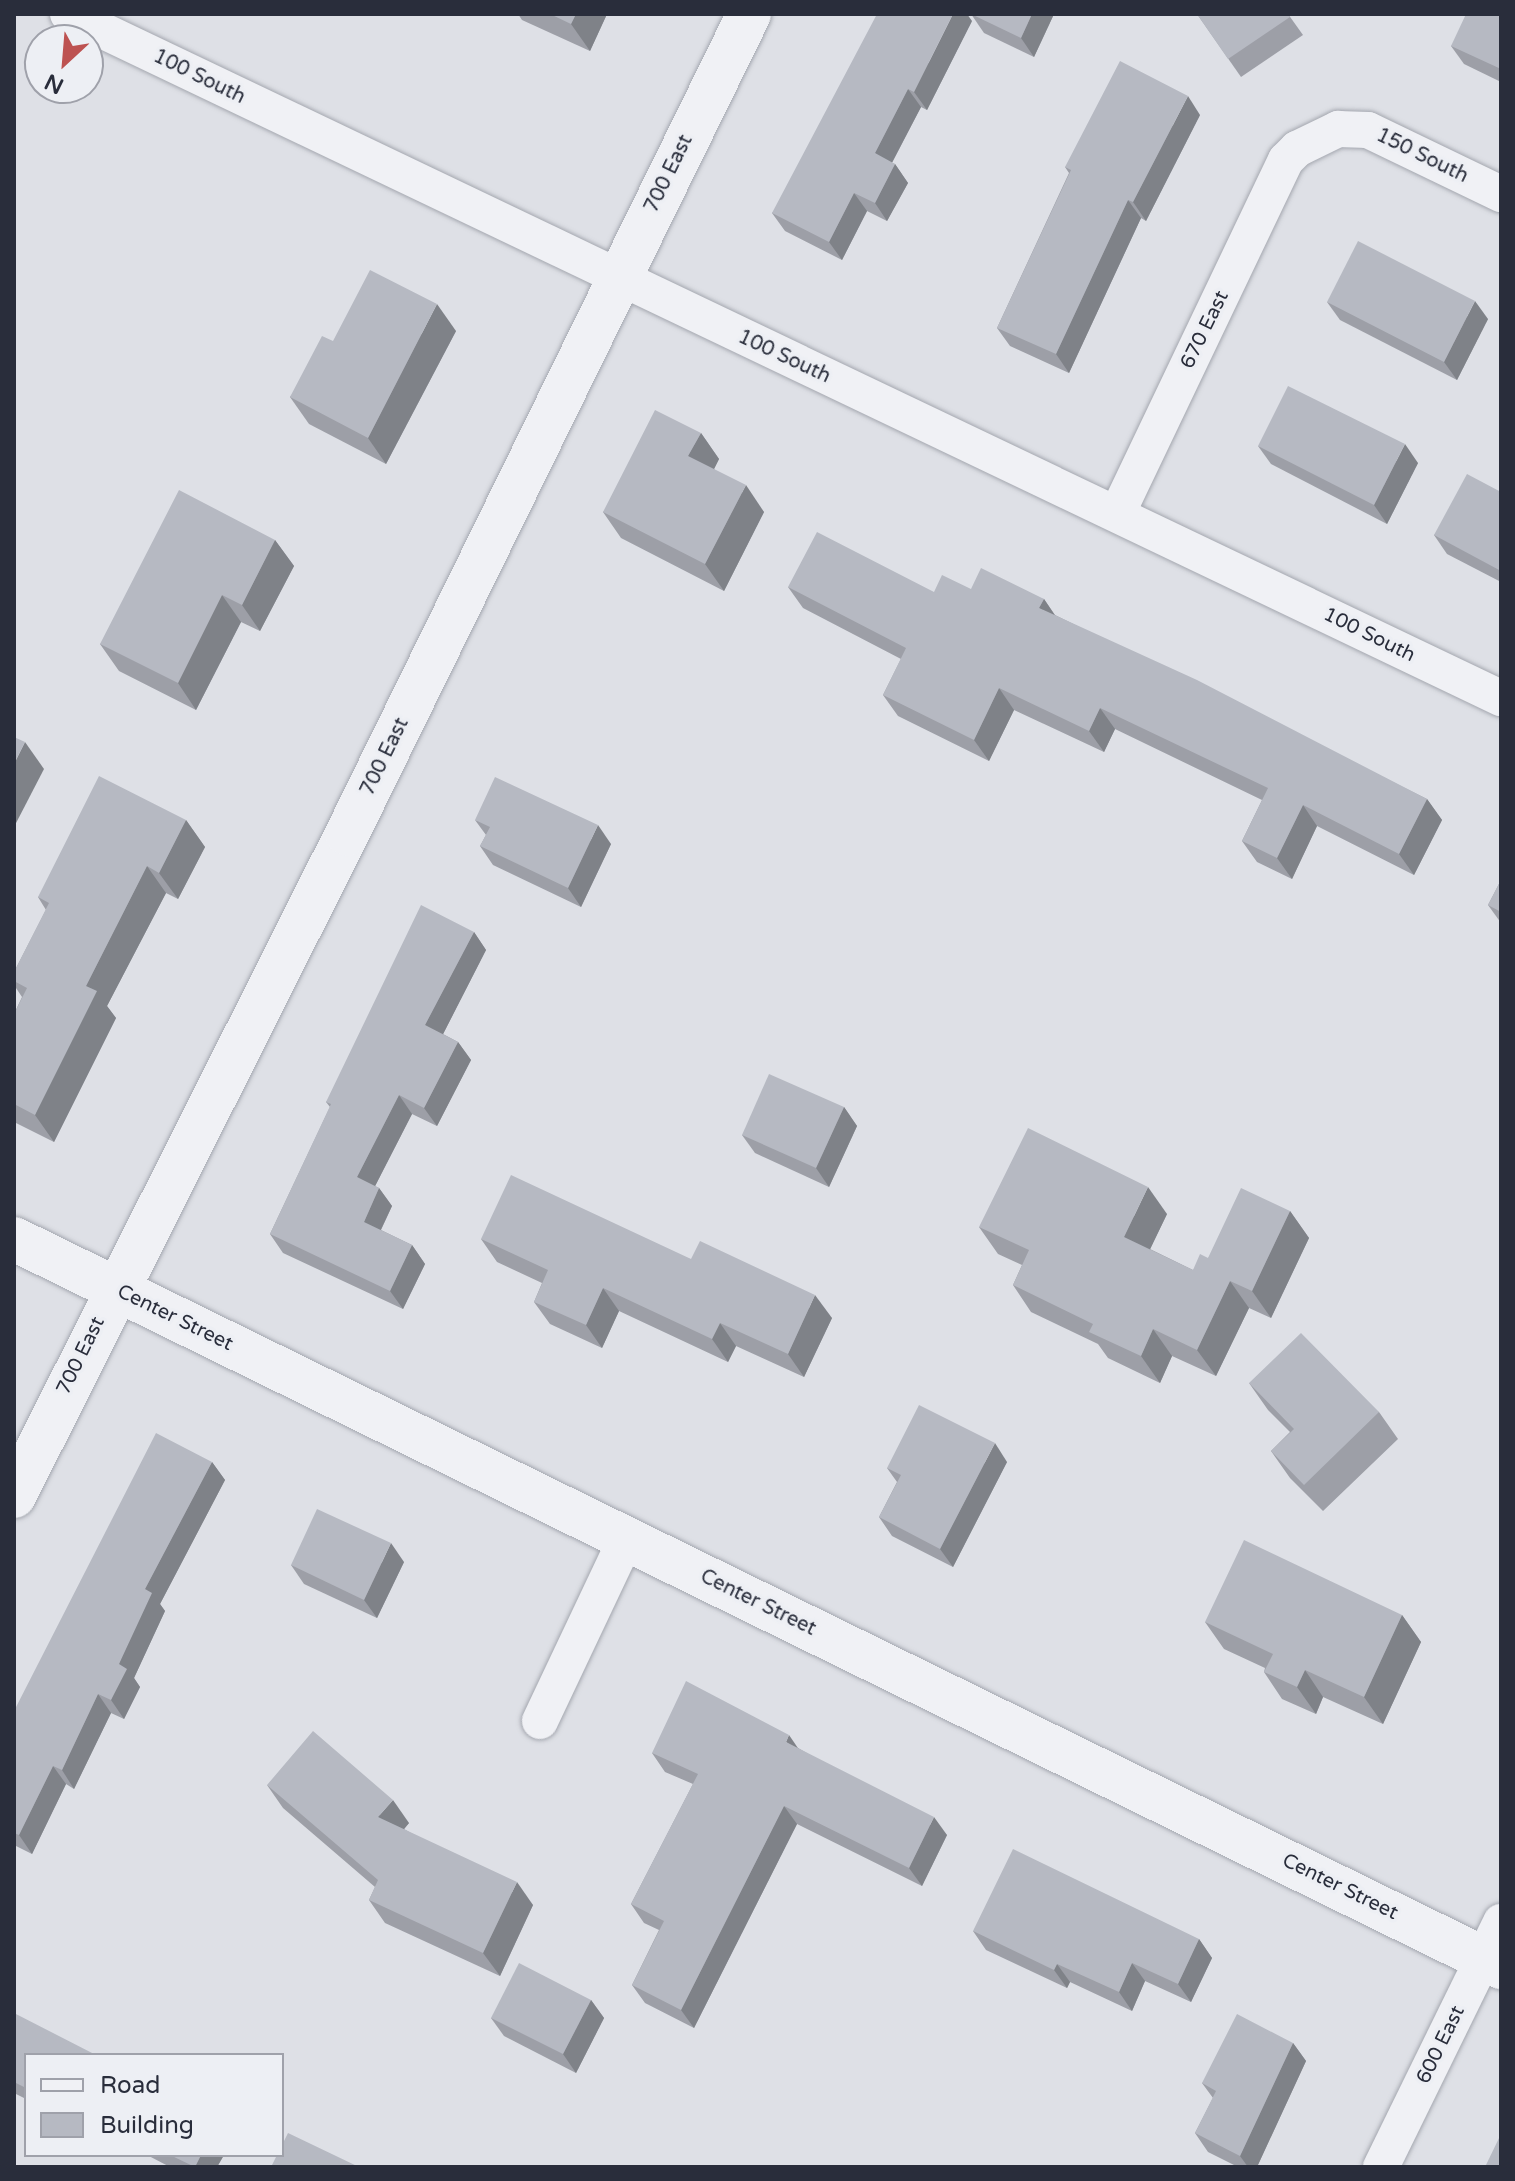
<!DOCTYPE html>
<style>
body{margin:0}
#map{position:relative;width:1515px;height:2181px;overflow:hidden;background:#dee0e6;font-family:"Varela Round",sans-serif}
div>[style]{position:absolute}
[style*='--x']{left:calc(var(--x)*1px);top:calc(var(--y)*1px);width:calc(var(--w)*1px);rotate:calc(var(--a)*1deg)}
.roads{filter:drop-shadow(0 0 2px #a4a7af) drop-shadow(0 0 2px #a4a7af)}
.minor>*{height:36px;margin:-18px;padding:0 18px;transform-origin:18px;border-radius:18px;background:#f0f1f5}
.tertiary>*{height:44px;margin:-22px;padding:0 22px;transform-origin:22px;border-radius:22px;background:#f0f1f5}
.wall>*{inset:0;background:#9d9fa7}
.shaded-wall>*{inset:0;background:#7f8288}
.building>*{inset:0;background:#b6b9c2}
span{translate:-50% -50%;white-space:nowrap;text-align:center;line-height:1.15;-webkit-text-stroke:7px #edeff4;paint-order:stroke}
.street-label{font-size:20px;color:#292d3b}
.frame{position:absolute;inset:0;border:16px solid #292d3b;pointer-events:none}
.legend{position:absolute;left:24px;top:2053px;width:260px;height:104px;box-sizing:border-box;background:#edeff4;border:2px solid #9fa1aa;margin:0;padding:10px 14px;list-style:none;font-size:24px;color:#292d3b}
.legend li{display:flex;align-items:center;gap:16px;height:40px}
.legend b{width:40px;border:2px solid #9fa1aa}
.north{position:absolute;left:24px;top:24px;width:80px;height:80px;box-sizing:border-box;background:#edeff4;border:2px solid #9fa1aa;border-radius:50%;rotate:206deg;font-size:22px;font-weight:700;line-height:32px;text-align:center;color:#292d3b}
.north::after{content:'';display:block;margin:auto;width:28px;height:36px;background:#bd5251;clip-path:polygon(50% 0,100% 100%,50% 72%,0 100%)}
</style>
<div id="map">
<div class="roads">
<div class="minor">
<div style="--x:68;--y:14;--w:1588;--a:25.52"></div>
<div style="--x:1117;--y:514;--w:392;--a:-64.5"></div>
<div style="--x:1286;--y:160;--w:16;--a:-45"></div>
<div style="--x:1297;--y:149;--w:46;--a:-26"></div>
<div style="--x:1338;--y:129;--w:30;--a:2"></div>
<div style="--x:1368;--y:130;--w:148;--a:25.7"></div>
<div style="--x:540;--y:1721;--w:201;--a:-64.7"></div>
<div style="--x:1381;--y:2167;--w:273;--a:-63.9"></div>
</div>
<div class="tertiary">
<div style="--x:14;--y:1239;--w:1656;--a:26.09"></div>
<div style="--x:14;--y:1496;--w:741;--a:-63.3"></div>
<div style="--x:347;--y:834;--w:913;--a:-63.88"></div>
</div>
</div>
<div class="wall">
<div style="clip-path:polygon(518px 14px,607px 14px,590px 51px,522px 20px)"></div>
<div style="clip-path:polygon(971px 14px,1054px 14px,1034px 57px,984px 33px)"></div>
<div style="clip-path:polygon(1197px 14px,1288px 14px,1303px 35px,1241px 77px)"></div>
<div style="clip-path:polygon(1501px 14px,1501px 82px,1464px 64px,1451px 46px)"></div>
<div style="clip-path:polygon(972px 21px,927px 110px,921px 107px,892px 163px,895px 164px,908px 183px,887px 221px,867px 211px,842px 260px,785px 231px,772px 213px)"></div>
<div style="clip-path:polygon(1200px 115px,1146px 221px,1141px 218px,1069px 373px,1010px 346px,997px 328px,1069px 173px,1065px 167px)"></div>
<div style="clip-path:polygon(1327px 302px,1488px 319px,1457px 380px,1340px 320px)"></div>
<div style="clip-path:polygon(456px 331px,386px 464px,309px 424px,290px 397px,333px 341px)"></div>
<div style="clip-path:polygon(701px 433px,719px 459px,714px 469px,764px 512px,724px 591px,621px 538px,603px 512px)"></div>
<div style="clip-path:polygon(1258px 446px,1418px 463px,1387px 524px,1271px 464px)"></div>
<div style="clip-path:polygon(1501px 492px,1501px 582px,1447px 554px,1434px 535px)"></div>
<div style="clip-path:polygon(275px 540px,294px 566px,260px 631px,241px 622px,196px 710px,119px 671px,100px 644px)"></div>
<div style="clip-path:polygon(788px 587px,934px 592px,971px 589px,1044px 599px,1055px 615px,1427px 799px,1442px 820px,1414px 875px,1317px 826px,1292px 879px,1257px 862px,1242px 841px,1262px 800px,1115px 729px,1104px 752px,1014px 710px,989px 761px,898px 716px,883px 695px,901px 659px,803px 608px)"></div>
<div style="clip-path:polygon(186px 820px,205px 847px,178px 899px,166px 893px,107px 1006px,116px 1018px,54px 1142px,14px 1122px,14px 1014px,22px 997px,14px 985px,14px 972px,46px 910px,38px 897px)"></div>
<div style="clip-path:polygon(475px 820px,611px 844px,581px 907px,493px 865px,480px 846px,486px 835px)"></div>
<div style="clip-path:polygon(1501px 880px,1501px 923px,1488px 905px)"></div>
<div style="clip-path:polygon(474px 932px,486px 950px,443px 1034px,458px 1042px,471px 1060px,437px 1126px,412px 1114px,375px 1186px,379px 1188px,392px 1206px,381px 1230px,412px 1245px,425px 1264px,403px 1309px,283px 1253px,270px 1234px,330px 1107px,326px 1102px)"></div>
<div style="clip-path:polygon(844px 1107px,857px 1126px,829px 1187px,755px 1153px,742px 1135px)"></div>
<div style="clip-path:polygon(1290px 1211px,1309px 1238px,1271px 1318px,1249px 1308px,1216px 1376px,1172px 1356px,1160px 1383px,1108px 1358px,1098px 1344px,1031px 1312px,1013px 1285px,1022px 1265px,998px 1254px,979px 1227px,1167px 1214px,1150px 1249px,1193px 1270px,1208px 1258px)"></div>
<div style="clip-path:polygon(481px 1239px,691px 1259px,832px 1318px,804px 1377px,736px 1346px,728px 1362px,619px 1311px,602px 1348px,550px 1324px,534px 1302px,542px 1283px,497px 1262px)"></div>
<div style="clip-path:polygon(1249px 1383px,1379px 1412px,1398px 1439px,1323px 1511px,1290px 1478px,1271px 1451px,1290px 1432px,1268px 1410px)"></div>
<div style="clip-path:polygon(212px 1462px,225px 1480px,160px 1604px,165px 1611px,134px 1678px,140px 1687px,124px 1719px,111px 1713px,74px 1789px,66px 1784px,32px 1854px,14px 1845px,14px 1711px)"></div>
<div style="clip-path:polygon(1007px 1462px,953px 1567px,892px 1536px,879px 1517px,897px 1482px,887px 1468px)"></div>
<div style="clip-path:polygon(404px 1562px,377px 1618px,304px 1584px,291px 1565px)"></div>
<div style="clip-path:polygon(1402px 1615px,1421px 1642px,1383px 1724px,1323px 1697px,1316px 1714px,1282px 1699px,1264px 1672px,1265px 1668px,1224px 1649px,1205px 1622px)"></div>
<div style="clip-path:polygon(798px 1748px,947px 1835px,922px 1886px,797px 1824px,694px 2028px,645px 2003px,632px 1985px,659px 1930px,644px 1923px,631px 1904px,693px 1784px,665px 1772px,652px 1753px)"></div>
<div style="clip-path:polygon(267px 1785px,409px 1823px,404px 1829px,533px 1905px,500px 1976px,385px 1923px,369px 1900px,375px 1887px,283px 1808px)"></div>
<div style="clip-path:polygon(973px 1931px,1199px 1939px,1212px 1958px,1191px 2002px,1145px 1981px,1132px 2011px,1070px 1982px,1067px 1988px,986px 1950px)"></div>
<div style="clip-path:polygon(591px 2000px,604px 2018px,576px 2073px,504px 2036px,491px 2018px)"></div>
<div style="clip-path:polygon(14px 2013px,26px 2055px,26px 2099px,14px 2093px)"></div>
<div style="clip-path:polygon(1293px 2043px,1306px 2061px,1257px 2167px,1238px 2167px,1208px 2152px,1195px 2133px,1213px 2098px,1202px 2083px)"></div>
<div style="clip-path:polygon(147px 2155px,224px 2155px,217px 2167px,170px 2167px)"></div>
</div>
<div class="shaded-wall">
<div style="clip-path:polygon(576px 14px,607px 14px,590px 51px,571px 24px)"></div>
<div style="clip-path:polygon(953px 14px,967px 14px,972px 21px,927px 110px,914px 92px)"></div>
<div style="clip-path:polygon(1032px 14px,1054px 14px,1034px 57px,1021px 38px)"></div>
<div style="clip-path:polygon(908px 89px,921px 107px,887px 172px,875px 153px)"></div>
<div style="clip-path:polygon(1188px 96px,1200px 115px,1146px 221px,1133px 202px)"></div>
<div style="clip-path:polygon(895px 164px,908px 183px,887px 221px,875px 203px)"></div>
<div style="clip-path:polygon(854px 193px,867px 211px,842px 260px,829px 242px)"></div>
<div style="clip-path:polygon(1128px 200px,1141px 218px,1069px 373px,1056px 354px)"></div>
<div style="clip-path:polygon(1475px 301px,1488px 319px,1457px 380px,1444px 362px)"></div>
<div style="clip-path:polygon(437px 304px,456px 331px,386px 464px,368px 438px)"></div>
<div style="clip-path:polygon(701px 433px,719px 459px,707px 483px,688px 456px)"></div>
<div style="clip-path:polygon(1405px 444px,1418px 463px,1387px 524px,1374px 505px)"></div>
<div style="clip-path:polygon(746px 485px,764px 512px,724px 591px,705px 564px)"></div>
<div style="clip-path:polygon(275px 540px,294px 566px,260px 631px,242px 605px)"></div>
<div style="clip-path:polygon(222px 595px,241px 622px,196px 710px,178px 683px)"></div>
<div style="clip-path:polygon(1044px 599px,1058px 620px,1039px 608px)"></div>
<div style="clip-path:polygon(999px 688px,1014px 710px,989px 761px,974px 740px)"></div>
<div style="clip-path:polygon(1100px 708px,1115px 729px,1104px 752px,1089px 731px)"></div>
<div style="clip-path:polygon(25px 742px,44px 769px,14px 827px,14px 764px)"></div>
<div style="clip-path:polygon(1427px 799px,1442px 820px,1414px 875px,1399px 854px)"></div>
<div style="clip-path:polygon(1303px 805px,1317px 826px,1292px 879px,1277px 858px)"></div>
<div style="clip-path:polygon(186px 820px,205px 847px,178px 899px,159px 873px)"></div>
<div style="clip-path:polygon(598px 825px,611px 844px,581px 907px,568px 888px)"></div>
<div style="clip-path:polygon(147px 866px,166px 893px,107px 1006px,116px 1018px,54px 1142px,35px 1115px,86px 986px)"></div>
<div style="clip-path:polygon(474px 932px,486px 950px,438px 1044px,425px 1025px)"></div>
<div style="clip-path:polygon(458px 1042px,471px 1060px,437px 1126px,424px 1108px)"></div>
<div style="clip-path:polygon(399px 1095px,412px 1114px,370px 1196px,357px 1177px)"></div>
<div style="clip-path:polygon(844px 1107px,857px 1126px,829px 1187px,816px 1168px)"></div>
<div style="clip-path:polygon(1148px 1187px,1167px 1214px,1143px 1264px,1124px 1237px)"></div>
<div style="clip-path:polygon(379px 1188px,392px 1206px,376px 1240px,364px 1222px)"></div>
<div style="clip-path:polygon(1290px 1211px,1309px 1238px,1271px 1318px,1252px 1291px)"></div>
<div style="clip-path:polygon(412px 1245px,425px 1264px,403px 1309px,390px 1291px)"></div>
<div style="clip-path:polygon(1230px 1281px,1249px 1308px,1216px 1376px,1197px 1350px)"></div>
<div style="clip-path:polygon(603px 1288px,619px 1311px,602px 1348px,586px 1325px)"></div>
<div style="clip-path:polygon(815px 1295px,832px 1318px,804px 1377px,788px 1354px)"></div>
<div style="clip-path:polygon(720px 1323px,736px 1346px,728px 1362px,712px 1339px)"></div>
<div style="clip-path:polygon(1153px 1329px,1172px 1356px,1160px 1383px,1141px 1356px)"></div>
<div style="clip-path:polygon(995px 1443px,1007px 1462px,953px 1567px,940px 1549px)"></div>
<div style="clip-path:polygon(212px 1462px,225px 1480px,160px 1604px,165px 1611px,134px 1678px,140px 1687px,124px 1719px,111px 1700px,119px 1664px,145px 1589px)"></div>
<div style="clip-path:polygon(391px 1543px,404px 1562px,377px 1618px,364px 1600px)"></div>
<div style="clip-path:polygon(1402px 1615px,1421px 1642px,1383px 1724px,1364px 1697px)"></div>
<div style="clip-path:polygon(1305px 1670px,1323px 1697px,1316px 1714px,1297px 1687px)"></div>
<div style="clip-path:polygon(98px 1694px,111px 1713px,74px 1789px,62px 1770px)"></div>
<div style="clip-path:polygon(789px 1735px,802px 1754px,786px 1742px)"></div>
<div style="clip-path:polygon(53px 1766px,66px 1784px,32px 1854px,19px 1835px)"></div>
<div style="clip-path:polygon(393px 1800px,409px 1823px,395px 1840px,378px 1817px)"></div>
<div style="clip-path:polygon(784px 1806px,797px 1824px,694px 2028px,681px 2010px)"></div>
<div style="clip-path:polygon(934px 1817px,947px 1835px,922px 1886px,909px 1868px)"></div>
<div style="clip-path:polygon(517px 1882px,533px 1905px,500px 1976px,483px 1953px)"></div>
<div style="clip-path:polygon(1199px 1939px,1212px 1958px,1191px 2002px,1178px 1984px)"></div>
<div style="clip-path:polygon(1132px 1963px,1145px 1981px,1132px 2011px,1119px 1992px)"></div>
<div style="clip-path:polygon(1057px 1964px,1070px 1982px,1067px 1988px,1054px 1970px)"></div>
<div style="clip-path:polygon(591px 2000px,604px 2018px,576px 2073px,563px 2054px)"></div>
<div style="clip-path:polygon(1293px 2043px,1306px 2061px,1257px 2167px,1248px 2167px,1240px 2156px)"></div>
<div style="clip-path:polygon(201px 2155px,224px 2155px,217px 2167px,195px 2167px)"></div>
</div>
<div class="building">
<div style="clip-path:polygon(550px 14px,576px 14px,571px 24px)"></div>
<div style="clip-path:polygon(877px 14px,953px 14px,914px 92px,908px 89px,875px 153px,895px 164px,875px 203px,854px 193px,829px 242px,772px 213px)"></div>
<div style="clip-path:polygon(971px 14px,1032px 14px,1021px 38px)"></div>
<div style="clip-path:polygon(1197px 14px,1288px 14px,1290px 17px,1228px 59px)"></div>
<div style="clip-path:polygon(1466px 14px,1501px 14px,1501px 69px,1451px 46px)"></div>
<div style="clip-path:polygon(1120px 61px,1188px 96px,1133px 202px,1128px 200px,1056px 354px,997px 328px,1071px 170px,1065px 167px)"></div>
<div style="clip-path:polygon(1358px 241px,1475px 301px,1444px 362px,1327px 302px)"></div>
<div style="clip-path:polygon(370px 270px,437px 304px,368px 438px,290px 397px,322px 336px,333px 341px)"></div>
<div style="clip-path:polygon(1288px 386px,1405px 444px,1374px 505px,1258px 446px)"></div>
<div style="clip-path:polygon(655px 410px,701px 433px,688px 456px,746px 485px,705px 564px,603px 512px)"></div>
<div style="clip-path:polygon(1467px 474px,1501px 492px,1501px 571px,1434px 535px)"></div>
<div style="clip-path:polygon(179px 490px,275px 540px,242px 605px,222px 595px,178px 683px,100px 644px)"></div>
<div style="clip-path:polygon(817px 532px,934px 592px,942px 575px,971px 589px,981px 568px,1044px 599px,1039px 608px,1197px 680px,1427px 799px,1399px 854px,1303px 805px,1277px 858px,1242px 841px,1268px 788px,1100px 708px,1089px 731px,999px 688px,974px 740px,883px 695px,906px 648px,788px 587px)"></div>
<div style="clip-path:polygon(14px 737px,25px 742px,14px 764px)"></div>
<div style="clip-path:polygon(99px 776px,186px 820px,159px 873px,147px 866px,86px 986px,97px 991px,35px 1115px,14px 1104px,14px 1014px,27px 988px,14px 981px,14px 972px,49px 903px,38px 897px)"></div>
<div style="clip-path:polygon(495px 777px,598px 825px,568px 888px,480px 846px,490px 827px,475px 820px)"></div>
<div style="clip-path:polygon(1501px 880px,1501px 912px,1488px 905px)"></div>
<div style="clip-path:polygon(421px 905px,474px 932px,425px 1025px,458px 1042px,424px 1108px,399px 1095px,357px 1177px,379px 1188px,364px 1222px,412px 1245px,390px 1291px,270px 1234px,331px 1104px,326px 1102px)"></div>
<div style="clip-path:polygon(769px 1074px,844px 1107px,816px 1168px,742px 1135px)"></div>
<div style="clip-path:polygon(1028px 1128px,1148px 1187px,1124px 1237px,1193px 1270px,1200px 1254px,1208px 1258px,1241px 1188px,1290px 1211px,1252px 1291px,1230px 1281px,1197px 1350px,1153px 1329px,1141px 1356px,1089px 1332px,1093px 1324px,1013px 1285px,1029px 1250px,979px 1227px)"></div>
<div style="clip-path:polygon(511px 1175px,691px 1259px,700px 1241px,815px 1295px,788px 1354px,720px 1323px,712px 1339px,603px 1288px,586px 1325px,534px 1302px,548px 1270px,481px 1239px)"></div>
<div style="clip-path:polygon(1301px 1333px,1379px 1412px,1304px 1485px,1271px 1451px,1294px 1429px,1249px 1383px)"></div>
<div style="clip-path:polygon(919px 1405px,995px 1443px,940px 1549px,879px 1517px,901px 1475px,887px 1468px)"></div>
<div style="clip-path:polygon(156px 1433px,212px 1462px,145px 1589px,152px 1593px,119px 1664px,127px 1669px,111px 1700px,98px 1694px,62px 1770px,53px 1766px,19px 1835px,14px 1833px,14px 1711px)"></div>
<div style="clip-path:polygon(317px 1509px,391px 1543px,364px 1600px,291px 1565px)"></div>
<div style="clip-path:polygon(1244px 1540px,1402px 1615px,1364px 1697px,1305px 1670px,1297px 1687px,1264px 1672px,1273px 1654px,1205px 1622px)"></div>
<div style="clip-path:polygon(686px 1681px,789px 1735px,786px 1742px,934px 1817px,909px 1868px,784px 1806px,681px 2010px,632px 1985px,664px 1921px,631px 1904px,698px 1774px,652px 1753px)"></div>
<div style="clip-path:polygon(313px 1731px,393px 1800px,378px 1817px,517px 1882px,483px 1953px,369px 1900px,378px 1880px,267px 1785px)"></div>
<div style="clip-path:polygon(1013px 1849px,1199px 1939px,1178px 1984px,1132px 1963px,1119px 1992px,1057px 1964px,1054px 1970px,973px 1931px)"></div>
<div style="clip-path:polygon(519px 1963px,591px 2000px,563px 2054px,491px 2018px)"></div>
<div style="clip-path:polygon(14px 2013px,96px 2055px,26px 2055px,26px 2088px,14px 2082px)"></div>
<div style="clip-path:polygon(1237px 2014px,1293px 2043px,1240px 2156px,1195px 2133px,1216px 2091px,1202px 2083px)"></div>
<div style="clip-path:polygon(288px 2133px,359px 2167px,271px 2167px,277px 2155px,282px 2155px,282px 2145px)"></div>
<div style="clip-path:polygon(1501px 2134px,1501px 2167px,1485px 2167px)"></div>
<div style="clip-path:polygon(170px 2155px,201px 2155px,195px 2167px)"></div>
</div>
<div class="street-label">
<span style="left:199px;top:77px;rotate:26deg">100 South</span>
<span style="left:1422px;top:156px;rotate:26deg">150 South</span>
<span style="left:669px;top:174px;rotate:-64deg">700 East</span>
<span style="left:1205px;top:330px;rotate:-64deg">670 East</span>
<span style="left:784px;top:357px;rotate:25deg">100 South</span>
<span style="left:1369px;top:635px;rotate:26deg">100 South</span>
<span style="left:385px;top:757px;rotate:-64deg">700 East</span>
<span style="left:175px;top:1318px;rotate:26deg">Center Street</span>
<span style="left:81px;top:1356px;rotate:-64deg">700 East</span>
<span style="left:758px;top:1603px;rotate:26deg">Center Street</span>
<span style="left:1340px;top:1887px;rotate:26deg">Center Street</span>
<span style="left:1441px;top:2045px;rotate:-64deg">600 East</span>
</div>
<div class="frame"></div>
<ul class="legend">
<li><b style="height:10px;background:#f0f1f5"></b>Road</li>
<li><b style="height:22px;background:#b6b9c2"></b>Building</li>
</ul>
<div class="north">N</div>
</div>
